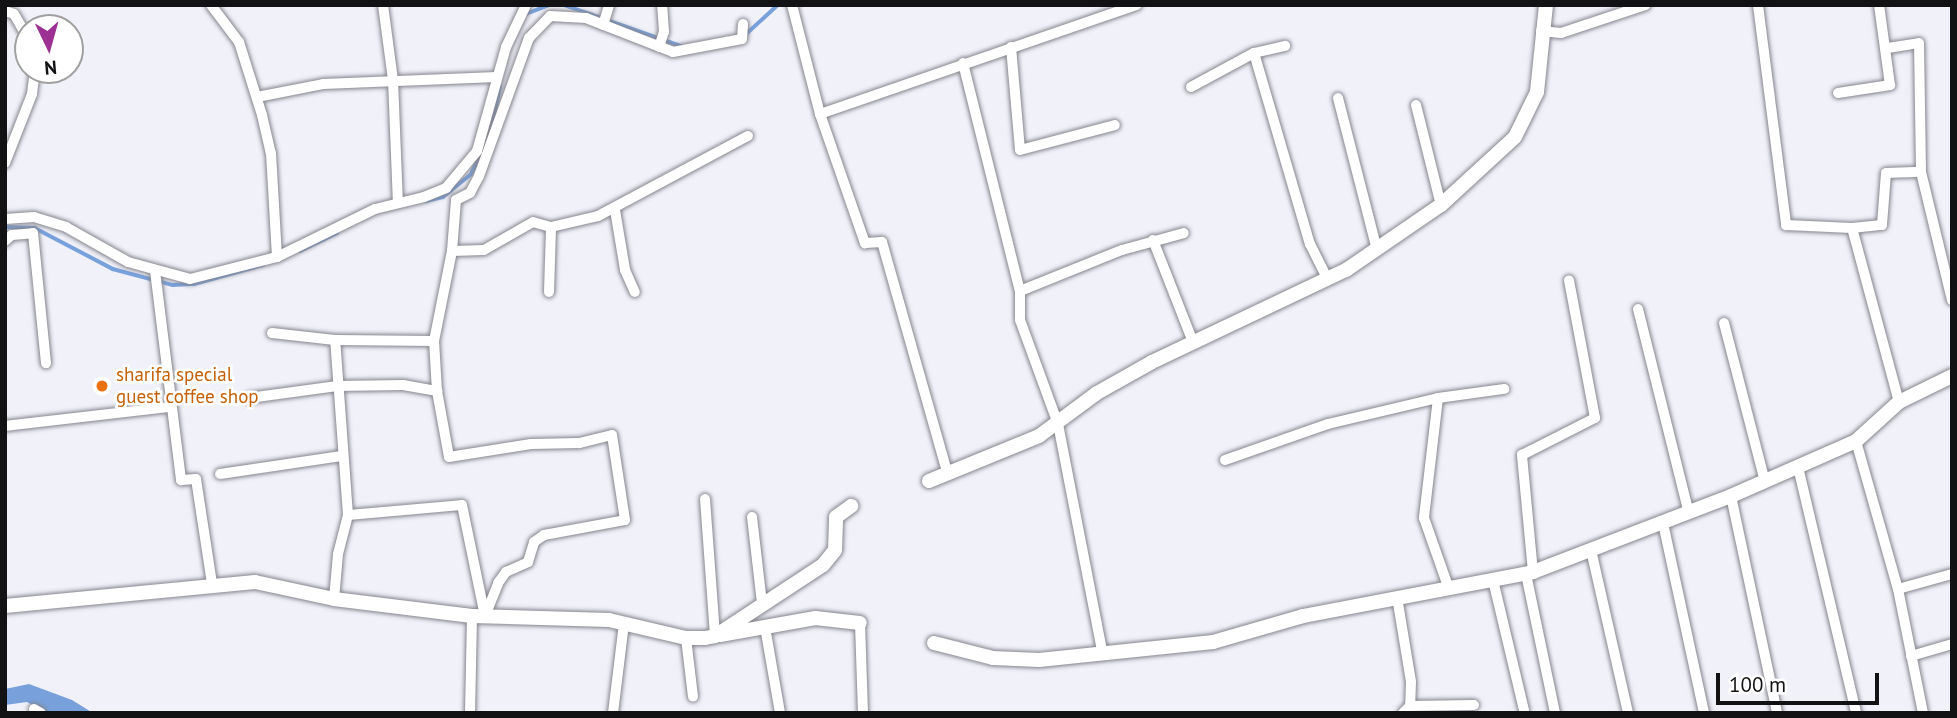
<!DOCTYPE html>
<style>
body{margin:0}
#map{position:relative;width:1957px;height:718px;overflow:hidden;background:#f1f1fa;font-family:"PT Sans",sans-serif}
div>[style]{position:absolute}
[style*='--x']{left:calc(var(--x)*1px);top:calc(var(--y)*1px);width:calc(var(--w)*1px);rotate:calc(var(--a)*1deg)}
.water>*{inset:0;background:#78a1dc}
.stream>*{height:3.5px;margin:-1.75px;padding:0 1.75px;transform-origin:1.75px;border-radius:1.75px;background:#78a1dc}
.roads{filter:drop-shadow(0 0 2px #85858d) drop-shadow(0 0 2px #85858d)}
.street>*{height:10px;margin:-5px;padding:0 5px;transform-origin:5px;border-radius:5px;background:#fff}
.secondary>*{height:14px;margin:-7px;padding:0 7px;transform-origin:7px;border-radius:7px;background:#fff}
.dots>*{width:19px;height:19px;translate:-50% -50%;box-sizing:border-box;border:4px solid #fff;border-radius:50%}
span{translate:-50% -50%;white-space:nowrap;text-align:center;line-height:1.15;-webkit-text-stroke:5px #fff;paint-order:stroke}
.food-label{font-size:19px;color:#c56008}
.left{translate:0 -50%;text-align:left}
.frame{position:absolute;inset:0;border:7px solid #121215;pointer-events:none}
.north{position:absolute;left:14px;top:14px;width:70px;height:70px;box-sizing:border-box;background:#fff;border:2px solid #a0a0a1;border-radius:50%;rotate:175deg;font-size:19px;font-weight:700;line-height:28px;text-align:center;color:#121215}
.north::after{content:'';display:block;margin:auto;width:24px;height:32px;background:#9c3193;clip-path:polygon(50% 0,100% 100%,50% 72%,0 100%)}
.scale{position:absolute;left:1716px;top:673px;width:163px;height:32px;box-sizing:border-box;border:4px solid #121215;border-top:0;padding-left:9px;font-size:21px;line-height:24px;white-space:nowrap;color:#121215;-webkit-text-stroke:5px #fff;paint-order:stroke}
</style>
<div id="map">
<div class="water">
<div style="clip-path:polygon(29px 684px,72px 700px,93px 713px,46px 713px,27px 702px,5px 705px,5px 689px)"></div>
</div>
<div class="stream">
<div style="--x:564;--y:5;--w:124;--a:19.3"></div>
<div style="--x:526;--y:14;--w:25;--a:-21"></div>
<div style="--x:744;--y:36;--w:46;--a:-42.4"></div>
<div style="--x:490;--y:134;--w:48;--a:-78"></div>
<div style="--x:426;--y:201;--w:17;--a:-13"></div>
<div style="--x:443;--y:197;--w:36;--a:-39"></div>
<div style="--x:471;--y:174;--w:34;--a:-63"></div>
<div style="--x:5;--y:227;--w:30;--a:2"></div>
<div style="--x:35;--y:228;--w:88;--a:27.7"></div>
<div style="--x:113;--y:269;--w:62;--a:14.9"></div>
<div style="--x:173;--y:285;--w:21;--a:-3"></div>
<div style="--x:194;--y:284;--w:72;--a:-15.4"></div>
<div style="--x:300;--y:251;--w:41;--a:-25.9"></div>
</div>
<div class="roads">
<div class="street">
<div style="--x:211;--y:5;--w:46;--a:52.9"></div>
<div style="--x:239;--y:42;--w:77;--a:72.5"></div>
<div style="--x:262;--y:115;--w:39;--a:77"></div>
<div style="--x:271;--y:153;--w:104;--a:86.7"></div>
<div style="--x:383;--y:5;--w:76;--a:82.4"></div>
<div style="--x:393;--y:80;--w:123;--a:87.7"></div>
<div style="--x:792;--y:5;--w:113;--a:75.6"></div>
<div style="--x:820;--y:114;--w:137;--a:70.8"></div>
<div style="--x:865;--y:243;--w:17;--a:-3"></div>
<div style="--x:882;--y:242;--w:242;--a:74.2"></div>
<div style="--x:1758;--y:5;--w:222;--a:82.7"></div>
<div style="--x:1786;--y:225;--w:66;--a:2.6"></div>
<div style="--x:5;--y:11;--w:9;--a:18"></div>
<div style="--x:14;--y:14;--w:28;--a:60"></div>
<div style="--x:603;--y:25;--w:21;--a:-73"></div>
<div style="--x:1541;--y:31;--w:20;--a:6"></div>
<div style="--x:1561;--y:33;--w:89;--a:-18.4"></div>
<div style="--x:659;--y:47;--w:16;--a:-72"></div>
<div style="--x:664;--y:32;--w:27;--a:-94"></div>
<div style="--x:1011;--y:47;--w:103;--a:85"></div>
<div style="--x:1020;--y:150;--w:98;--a:-14.7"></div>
<div style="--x:1888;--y:48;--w:31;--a:-9"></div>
<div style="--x:1919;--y:43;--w:129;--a:89.1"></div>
<div style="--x:1921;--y:172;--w:132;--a:76.4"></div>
<div style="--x:1254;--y:53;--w:199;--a:73.7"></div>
<div style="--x:1310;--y:244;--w:40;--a:63.4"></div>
<div style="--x:963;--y:63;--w:235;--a:76"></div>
<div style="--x:1020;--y:291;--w:29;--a:90"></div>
<div style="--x:1020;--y:320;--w:111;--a:69.9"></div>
<div style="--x:1058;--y:424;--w:230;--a:79"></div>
<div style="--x:1191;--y:87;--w:72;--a:-28.4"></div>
<div style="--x:1254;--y:53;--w:32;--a:-13"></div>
<div style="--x:1838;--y:93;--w:53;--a:-8.7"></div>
<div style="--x:1890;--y:85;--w:81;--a:-97.8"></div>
<div style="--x:257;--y:97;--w:67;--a:-11.1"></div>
<div style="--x:323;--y:84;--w:174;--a:-2.3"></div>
<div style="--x:1338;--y:98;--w:157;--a:75.6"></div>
<div style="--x:1416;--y:105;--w:103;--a:76"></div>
<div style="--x:820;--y:114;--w:335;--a:-19"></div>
<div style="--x:5;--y:163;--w:74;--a:-68.6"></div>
<div style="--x:32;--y:94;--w:24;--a:-83"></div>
<div style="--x:615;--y:210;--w:61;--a:80.5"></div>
<div style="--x:625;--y:270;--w:24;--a:66"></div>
<div style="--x:5;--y:219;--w:29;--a:-4"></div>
<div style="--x:34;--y:217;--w:34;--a:17"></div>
<div style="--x:66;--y:227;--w:71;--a:29.4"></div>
<div style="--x:128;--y:262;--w:64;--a:15.3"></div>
<div style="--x:190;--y:279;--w:90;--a:-14.2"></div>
<div style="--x:277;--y:257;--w:109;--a:-26.1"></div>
<div style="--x:375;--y:209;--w:50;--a:-13.8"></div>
<div style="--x:424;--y:197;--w:24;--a:-22"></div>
<div style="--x:446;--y:188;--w:48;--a:-50"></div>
<div style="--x:477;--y:151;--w:108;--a:-74.4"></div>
<div style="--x:506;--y:47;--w:47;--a:-64.5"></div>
<div style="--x:1153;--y:240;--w:110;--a:68.6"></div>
<div style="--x:5;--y:241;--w:9;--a:-41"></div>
<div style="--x:12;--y:235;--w:21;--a:-5"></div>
<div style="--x:33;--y:233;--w:131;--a:84.3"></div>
<div style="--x:452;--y:251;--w:32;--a:-2"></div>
<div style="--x:484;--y:250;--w:56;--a:-29.7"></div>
<div style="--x:533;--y:222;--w:19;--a:16"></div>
<div style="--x:551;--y:227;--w:48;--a:-13.2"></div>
<div style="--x:598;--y:216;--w:170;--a:-28.1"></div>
<div style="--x:155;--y:271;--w:211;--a:82.9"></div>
<div style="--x:181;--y:480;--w:15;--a:-4"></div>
<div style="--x:196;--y:479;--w:105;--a:81.3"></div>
<div style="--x:1020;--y:291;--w:110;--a:-21.9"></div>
<div style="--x:1122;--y:250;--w:64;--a:-15.3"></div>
<div style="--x:549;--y:292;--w:65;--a:-88.2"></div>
<div style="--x:1638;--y:309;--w:210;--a:76"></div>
<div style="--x:1724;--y:323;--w:160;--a:75.5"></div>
<div style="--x:272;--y:333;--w:63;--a:6.3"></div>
<div style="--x:335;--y:340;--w:99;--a:0.6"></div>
<div style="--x:249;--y:398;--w:89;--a:-7.8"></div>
<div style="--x:337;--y:386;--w:66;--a:-0.9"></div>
<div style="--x:403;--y:385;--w:35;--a:10"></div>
<div style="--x:1438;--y:398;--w:121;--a:96.7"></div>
<div style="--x:1424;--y:518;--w:75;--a:70.6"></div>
<div style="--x:1899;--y:402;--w:180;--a:-105.1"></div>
<div style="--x:1852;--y:228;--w:30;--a:-6"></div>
<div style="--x:1882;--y:225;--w:52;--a:-85.6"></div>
<div style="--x:1886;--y:173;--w:35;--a:-2"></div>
<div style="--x:5;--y:426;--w:166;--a:-6.6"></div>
<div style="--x:1856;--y:441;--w:154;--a:74.2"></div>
<div style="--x:1898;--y:589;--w:126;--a:78.6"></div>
<div style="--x:1225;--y:460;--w:109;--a:-19.3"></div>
<div style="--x:1328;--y:424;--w:113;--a:-13.3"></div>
<div style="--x:1438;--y:398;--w:67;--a:-7.8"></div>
<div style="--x:1798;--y:467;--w:253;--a:76.7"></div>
<div style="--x:220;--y:474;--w:123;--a:-8.4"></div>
<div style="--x:1731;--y:496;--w:222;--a:78"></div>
<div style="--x:705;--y:499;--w:137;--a:85.8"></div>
<div style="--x:348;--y:515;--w:114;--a:-5"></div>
<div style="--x:462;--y:505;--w:113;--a:78.3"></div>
<div style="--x:752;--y:517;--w:87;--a:83.4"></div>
<div style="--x:1663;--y:523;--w:194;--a:77.8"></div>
<div style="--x:1591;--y:550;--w:167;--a:77.2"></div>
<div style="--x:1533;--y:572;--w:118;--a:-95.4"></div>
<div style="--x:1522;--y:455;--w:82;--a:-26.9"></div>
<div style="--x:1595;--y:418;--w:140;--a:-100.7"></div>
<div style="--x:1526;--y:574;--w:142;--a:78.2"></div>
<div style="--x:1493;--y:580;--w:134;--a:76.6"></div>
<div style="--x:1898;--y:589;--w:56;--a:-15.5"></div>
<div style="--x:1397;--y:597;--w:86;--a:80.6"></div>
<div style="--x:1411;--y:682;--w:24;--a:92"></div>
<div style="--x:1410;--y:706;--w:10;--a:135"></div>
<div style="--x:334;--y:599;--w:45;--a:-84.9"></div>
<div style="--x:338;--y:554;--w:40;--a:-75.6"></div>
<div style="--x:348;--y:515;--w:175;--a:-94.2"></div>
<div style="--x:485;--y:616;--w:35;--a:-68"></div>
<div style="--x:498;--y:583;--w:14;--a:-54"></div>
<div style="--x:506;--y:572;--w:24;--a:-24"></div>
<div style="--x:528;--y:562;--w:21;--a:-73"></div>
<div style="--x:534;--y:542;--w:12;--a:-35"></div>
<div style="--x:544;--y:535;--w:82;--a:-10.5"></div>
<div style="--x:625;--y:520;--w:86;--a:-98.7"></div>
<div style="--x:612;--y:435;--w:34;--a:166"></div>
<div style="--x:579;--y:443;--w:48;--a:178.8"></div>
<div style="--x:531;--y:444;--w:83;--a:171"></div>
<div style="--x:449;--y:457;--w:67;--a:-100.3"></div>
<div style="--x:437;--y:391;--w:50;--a:-93.4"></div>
<div style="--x:434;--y:341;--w:92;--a:-78.7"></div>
<div style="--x:452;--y:251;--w:51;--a:-85.5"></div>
<div style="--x:456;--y:200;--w:16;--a:-27"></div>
<div style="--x:470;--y:193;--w:19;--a:-62"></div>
<div style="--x:479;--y:176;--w:147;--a:-70.1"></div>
<div style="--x:529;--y:38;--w:30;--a:-46"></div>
<div style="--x:550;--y:16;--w:36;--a:3"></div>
<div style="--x:586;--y:18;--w:93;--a:21.3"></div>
<div style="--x:673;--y:52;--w:70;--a:-10.7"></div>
<div style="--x:742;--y:39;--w:15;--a:-86"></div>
<div style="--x:860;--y:623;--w:90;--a:88.1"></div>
<div style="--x:765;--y:627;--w:87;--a:80.1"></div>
<div style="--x:686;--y:638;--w:59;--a:83.2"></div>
<div style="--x:1911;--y:656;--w:43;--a:-16.3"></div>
<div style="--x:1410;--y:706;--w:64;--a:-0.9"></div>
<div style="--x:34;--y:709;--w:8;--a:30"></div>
<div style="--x:470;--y:713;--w:97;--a:-88.8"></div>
<div style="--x:613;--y:713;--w:91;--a:-83"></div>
</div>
<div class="secondary">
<div style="--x:929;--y:481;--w:119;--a:-22.2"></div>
<div style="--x:1039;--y:436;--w:72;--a:-36.6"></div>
<div style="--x:1097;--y:393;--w:63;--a:-29.4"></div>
<div style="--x:1152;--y:362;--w:215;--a:-25.4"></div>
<div style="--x:1346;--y:270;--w:115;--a:-34.4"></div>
<div style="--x:1441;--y:205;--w:100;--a:-42.6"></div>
<div style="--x:1515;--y:137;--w:50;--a:-63.9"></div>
<div style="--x:1537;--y:92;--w:87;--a:-84.1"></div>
<div style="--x:5;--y:606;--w:251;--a:-5.5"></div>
<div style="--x:255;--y:582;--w:81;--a:12.1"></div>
<div style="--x:334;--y:599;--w:139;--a:7"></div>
<div style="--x:472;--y:616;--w:137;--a:1.7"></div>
<div style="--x:609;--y:620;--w:79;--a:13.2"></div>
<div style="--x:686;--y:638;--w:19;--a:0"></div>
<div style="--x:705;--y:638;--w:10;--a:-11"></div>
<div style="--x:715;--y:636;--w:129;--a:-33.3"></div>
<div style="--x:823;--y:565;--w:19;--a:-51"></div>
<div style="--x:835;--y:550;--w:33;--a:-88"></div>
<div style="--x:836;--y:517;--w:19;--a:-36"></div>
<div style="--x:720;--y:635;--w:97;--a:-10.1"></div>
<div style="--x:815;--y:618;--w:45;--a:6.3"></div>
<div style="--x:934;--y:643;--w:61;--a:14.3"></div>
<div style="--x:993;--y:658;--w:46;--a:2.5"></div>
<div style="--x:1039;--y:660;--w:175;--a:-5.9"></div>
<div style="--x:1213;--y:642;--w:94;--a:-16.1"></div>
<div style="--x:1303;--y:616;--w:234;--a:-10.8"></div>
<div style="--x:1533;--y:572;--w:212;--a:-21"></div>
<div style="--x:1731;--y:496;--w:137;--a:-23.7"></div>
<div style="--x:1856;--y:441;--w:58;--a:-42.2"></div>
<div style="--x:1899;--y:402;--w:59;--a:-26.1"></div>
</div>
</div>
<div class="dots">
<div style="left:102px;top:386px;background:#e8710a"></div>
</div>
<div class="food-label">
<span class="left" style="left:116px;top:386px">sharifa special<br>guest coffee shop</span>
</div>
<div class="frame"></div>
<div class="north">N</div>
<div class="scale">100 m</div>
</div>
